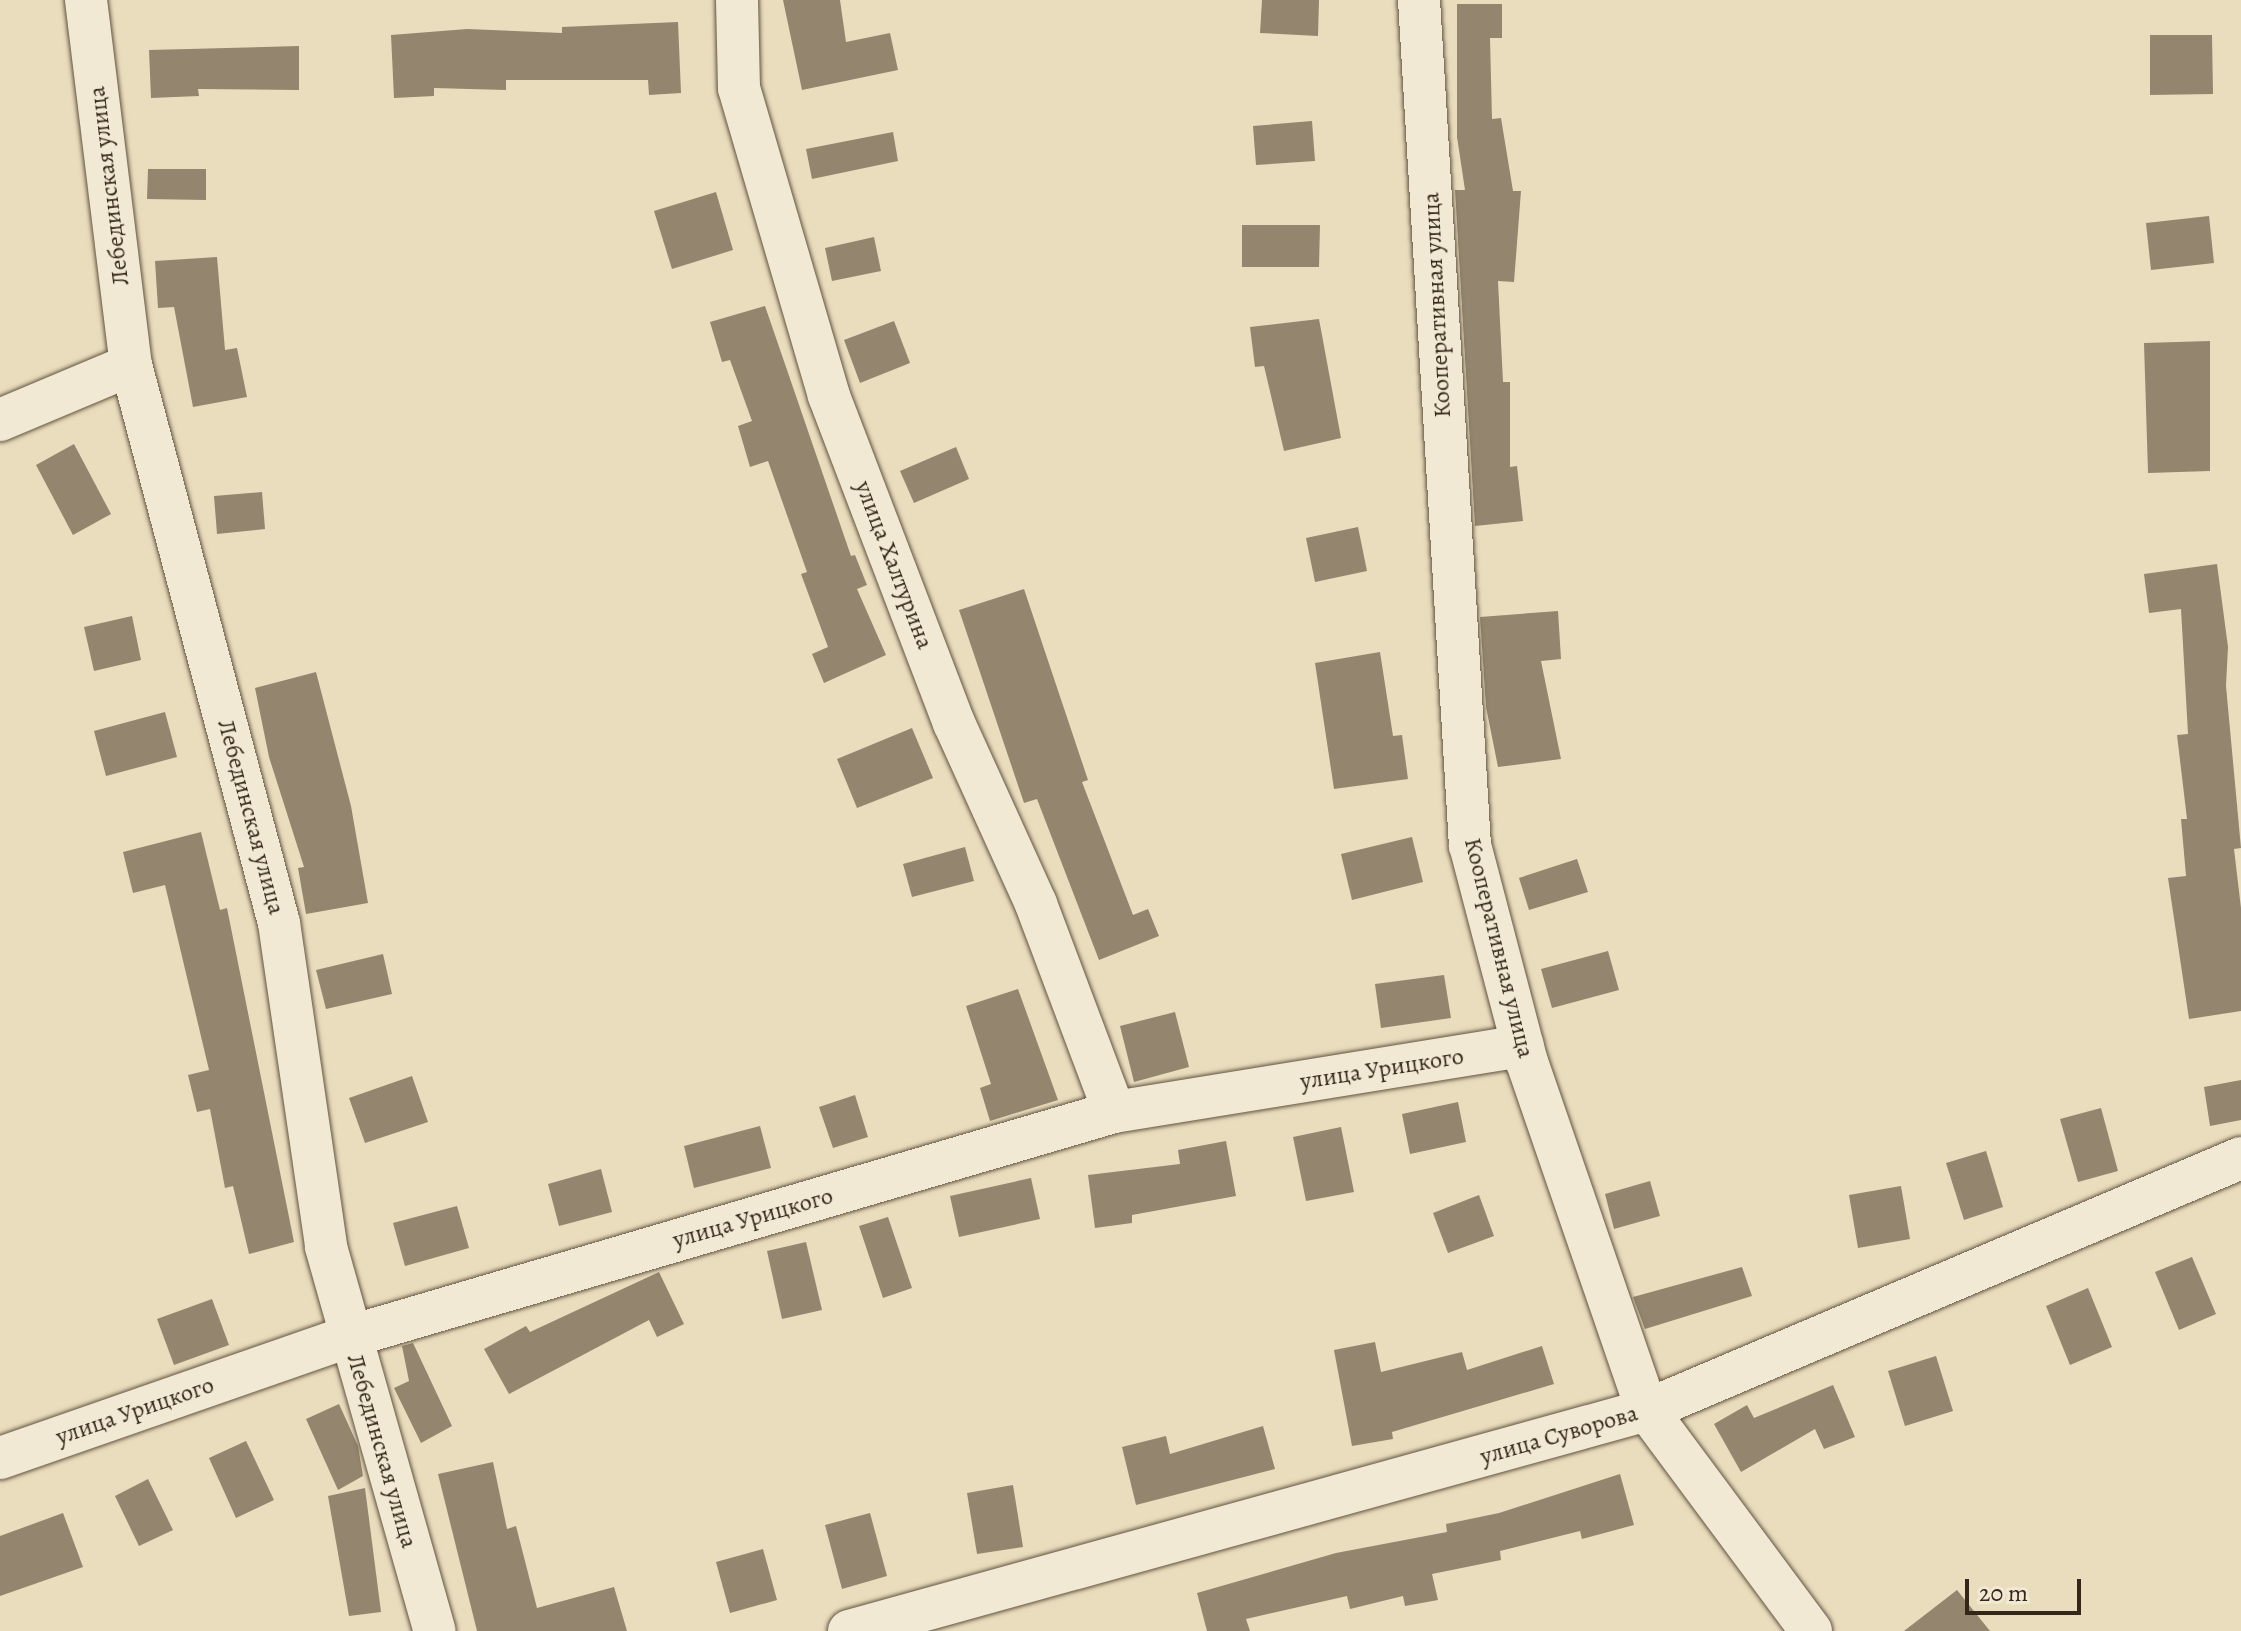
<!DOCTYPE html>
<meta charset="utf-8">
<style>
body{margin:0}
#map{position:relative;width:2241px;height:1631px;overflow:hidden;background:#eaddbd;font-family:Alegreya,serif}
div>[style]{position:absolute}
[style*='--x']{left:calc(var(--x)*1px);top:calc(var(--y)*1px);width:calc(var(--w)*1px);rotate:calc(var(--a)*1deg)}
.building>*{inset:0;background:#93856e}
.roads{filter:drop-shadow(0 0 2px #625441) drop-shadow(0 0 2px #625441)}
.minor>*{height:42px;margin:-21px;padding:0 21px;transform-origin:21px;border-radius:21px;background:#f1e9d4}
span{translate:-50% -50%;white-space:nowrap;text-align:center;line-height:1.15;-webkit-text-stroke:7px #f1e9d4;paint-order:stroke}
.street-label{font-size:24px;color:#342618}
.scale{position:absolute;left:1965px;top:1579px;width:116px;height:36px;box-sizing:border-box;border:4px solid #342618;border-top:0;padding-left:10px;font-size:24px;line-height:28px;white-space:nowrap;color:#342618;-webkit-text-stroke:6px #f1e9d4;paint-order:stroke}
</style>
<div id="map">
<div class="building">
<div style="clip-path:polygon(783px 0,840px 0,846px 42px,890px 33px,898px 70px,802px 90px)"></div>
<div style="clip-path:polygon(1262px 0,1319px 0,1318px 36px,1260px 33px)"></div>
<div style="clip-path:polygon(1457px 4px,1502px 4px,1502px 38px,1490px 38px,1492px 119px,1501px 118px,1513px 191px,1521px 191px,1514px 282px,1498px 281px,1503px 382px,1510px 382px,1510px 467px,1517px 466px,1523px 521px,1475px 526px,1455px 190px,1465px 190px,1457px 137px)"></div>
<div style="clip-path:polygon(678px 22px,681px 93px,649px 95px,648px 80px,506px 80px,506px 90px,434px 88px,434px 96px,394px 98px,391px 35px,467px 29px,562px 33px,562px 27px)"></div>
<div style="clip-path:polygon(2150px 35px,2212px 35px,2213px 94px,2150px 95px)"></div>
<div style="clip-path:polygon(299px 46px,299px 90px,198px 89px,199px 96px,151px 98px,149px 50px)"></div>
<div style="clip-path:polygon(1312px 121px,1315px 161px,1256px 165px,1253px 126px)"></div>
<div style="clip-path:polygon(893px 132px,898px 161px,812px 179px,806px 149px)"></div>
<div style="clip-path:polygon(148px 169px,206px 169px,206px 200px,147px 199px)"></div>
<div style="clip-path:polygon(716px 192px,733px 250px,672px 269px,654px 211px)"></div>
<div style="clip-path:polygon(2209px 216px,2214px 263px,2151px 270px,2146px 223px)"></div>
<div style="clip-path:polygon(1242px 225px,1320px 225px,1319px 267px,1242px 267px)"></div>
<div style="clip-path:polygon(874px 237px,881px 271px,832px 281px,825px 248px)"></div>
<div style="clip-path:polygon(217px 257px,225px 350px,237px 348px,247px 397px,193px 407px,174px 307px,158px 308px,155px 261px)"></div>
<div style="clip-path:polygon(765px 306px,851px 556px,855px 555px,867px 585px,857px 589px,886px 655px,824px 683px,812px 654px,828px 647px,801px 574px,807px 572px,768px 461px,750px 467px,738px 426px,752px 421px,730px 360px,722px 362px,710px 322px)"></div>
<div style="clip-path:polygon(1319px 319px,1341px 438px,1284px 451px,1264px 366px,1255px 367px,1250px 327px)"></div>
<div style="clip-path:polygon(894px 321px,910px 363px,860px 383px,844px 340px)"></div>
<div style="clip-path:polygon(2210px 341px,2210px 471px,2148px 473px,2144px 343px)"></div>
<div style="clip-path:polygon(74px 444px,111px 514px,73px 535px,36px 465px)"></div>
<div style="clip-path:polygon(956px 447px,969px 479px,914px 503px,900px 471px)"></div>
<div style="clip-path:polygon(262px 492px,265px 529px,217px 534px,214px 496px)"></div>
<div style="clip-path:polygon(1358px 527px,1367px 571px,1315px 582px,1306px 538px)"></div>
<div style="clip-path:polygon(2217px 564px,2228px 647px,2226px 686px,2241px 848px,2234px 849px,2241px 908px,2241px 1011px,2189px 1019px,2168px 878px,2186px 876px,2181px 819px,2187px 819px,2177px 735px,2188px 734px,2181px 609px,2149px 613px,2144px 574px)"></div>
<div style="clip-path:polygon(1024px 589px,1088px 780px,1082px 782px,1133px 915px,1148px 909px,1159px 936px,1099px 960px,1037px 799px,1024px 803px,959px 610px)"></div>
<div style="clip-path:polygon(1558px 611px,1561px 659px,1541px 661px,1561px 759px,1498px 767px,1486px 707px,1480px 617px)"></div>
<div style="clip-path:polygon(132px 616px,141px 660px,94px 671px,84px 627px)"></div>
<div style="clip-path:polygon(1380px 652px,1393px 736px,1402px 735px,1408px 779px,1334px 789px,1315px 663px)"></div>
<div style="clip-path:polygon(316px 672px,351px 806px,368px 903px,306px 914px,298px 868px,304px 867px,269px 757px,255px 688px)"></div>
<div style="clip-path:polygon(165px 712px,177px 757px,106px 776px,94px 731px)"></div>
<div style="clip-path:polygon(912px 728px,933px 778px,857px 808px,837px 759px)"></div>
<div style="clip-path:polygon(201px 832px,220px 910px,227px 908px,294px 1242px,249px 1254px,233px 1186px,225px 1188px,210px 1109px,197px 1112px,188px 1075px,209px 1070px,165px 885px,133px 893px,123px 852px)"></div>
<div style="clip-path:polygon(1412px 837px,1423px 882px,1352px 900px,1341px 854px)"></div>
<div style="clip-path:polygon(965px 847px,974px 881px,912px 897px,903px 864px)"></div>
<div style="clip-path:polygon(1577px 859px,1588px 892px,1529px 910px,1519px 878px)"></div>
<div style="clip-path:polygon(1608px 951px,1619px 990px,1552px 1008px,1541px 969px)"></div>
<div style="clip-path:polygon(383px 954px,392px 994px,326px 1009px,316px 970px)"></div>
<div style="clip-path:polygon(1444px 975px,1451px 1018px,1381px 1028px,1375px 984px)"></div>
<div style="clip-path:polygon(1018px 989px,1058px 1100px,990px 1121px,980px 1088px,991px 1084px,966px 1006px)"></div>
<div style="clip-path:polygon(1175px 1012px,1189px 1067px,1134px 1082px,1120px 1026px)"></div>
<div style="clip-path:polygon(412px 1076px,428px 1122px,365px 1143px,349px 1098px)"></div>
<div style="clip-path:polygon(2241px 1080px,2241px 1120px,2210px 1126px,2204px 1087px)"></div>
<div style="clip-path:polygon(855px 1095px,868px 1137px,833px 1148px,819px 1107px)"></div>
<div style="clip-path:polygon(1458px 1102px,1466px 1142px,1410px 1154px,1402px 1114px)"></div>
<div style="clip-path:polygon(2101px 1108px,2118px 1171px,2078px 1182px,2060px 1119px)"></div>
<div style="clip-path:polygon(760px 1126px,771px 1168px,694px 1188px,684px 1146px)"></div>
<div style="clip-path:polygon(1341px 1127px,1354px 1192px,1306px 1201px,1293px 1137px)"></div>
<div style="clip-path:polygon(1226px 1141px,1236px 1196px,1132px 1215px,1132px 1223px,1095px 1228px,1088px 1175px,1180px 1164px,1178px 1150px)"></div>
<div style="clip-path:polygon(1986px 1151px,2003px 1207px,1964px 1220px,1946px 1163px)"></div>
<div style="clip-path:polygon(601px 1169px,612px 1212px,559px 1226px,548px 1184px)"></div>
<div style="clip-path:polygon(1031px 1178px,1040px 1219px,959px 1237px,950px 1196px)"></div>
<div style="clip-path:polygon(1650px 1181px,1660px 1216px,1614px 1229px,1605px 1194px)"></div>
<div style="clip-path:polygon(1901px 1186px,1910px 1239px,1858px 1248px,1849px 1195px)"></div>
<div style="clip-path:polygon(1479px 1195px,1494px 1236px,1448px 1253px,1433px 1213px)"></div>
<div style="clip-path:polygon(457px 1206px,469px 1248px,405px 1266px,393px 1223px)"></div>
<div style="clip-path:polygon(888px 1217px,912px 1288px,883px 1298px,859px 1226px)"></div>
<div style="clip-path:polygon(806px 1242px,822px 1310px,782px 1319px,767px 1251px)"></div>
<div style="clip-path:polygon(2192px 1257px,2216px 1314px,2179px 1330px,2155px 1272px)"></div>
<div style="clip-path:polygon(1742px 1267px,1752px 1296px,1645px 1329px,1633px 1297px)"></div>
<div style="clip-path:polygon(659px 1272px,684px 1324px,657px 1337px,649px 1320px,509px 1394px,484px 1349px,526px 1326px,530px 1332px)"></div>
<div style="clip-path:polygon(2088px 1288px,2112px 1347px,2070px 1365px,2046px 1306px)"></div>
<div style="clip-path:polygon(212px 1299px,229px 1345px,174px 1365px,157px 1319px)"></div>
<div style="clip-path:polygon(1375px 1342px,1381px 1372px,1462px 1352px,1467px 1370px,1542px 1346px,1554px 1384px,1392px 1432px,1393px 1439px,1352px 1446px,1334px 1350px)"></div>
<div style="clip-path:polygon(413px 1343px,452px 1426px,421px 1443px,394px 1388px,409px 1381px,402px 1346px)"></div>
<div style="clip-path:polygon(1936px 1356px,1953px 1411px,1905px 1426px,1888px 1371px)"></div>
<div style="clip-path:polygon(1833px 1385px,1855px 1437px,1824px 1449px,1815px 1429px,1741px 1472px,1714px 1424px,1747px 1405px,1754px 1418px)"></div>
<div style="clip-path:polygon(339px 1404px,358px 1446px,363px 1476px,338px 1490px,306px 1419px)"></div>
<div style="clip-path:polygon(1263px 1426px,1275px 1469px,1136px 1505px,1122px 1447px,1166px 1436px,1170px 1454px)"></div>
<div style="clip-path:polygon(246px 1441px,274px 1500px,236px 1518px,209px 1458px)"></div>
<div style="clip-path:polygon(493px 1462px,507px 1529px,516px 1526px,537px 1608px,614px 1587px,627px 1631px,477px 1631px,438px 1474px)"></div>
<div style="clip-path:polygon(1620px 1474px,1634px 1525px,1582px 1539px,1580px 1531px,1500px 1551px,1501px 1560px,1432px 1574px,1438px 1600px,1405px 1606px,1403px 1596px,1350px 1609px,1347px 1596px,1246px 1619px,1250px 1631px,1207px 1631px,1197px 1593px,1336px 1553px,1447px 1532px,1446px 1524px,1499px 1513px)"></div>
<div style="clip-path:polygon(148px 1479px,173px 1530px,139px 1546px,115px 1496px)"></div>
<div style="clip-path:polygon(1013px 1485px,1023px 1547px,977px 1554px,967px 1493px)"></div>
<div style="clip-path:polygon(365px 1488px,381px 1612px,349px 1616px,328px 1496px)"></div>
<div style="clip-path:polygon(63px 1513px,83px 1567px,0 1596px,0 1536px)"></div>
<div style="clip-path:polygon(870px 1513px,887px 1576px,842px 1589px,825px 1525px)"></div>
<div style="clip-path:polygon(763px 1549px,777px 1600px,730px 1613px,716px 1562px)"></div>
<div style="clip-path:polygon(1957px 1590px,1990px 1631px,1904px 1631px)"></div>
</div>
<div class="roads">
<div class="minor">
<div style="--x:86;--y:0;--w:368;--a:83"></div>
<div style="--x:131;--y:365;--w:577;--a:75.15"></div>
<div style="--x:279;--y:923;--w:327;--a:81.7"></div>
<div style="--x:326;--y:1247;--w:399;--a:74.2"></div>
<div style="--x:737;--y:0;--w:88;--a:88.7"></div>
<div style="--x:739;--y:88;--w:321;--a:73.7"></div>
<div style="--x:829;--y:396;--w:350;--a:69.1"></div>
<div style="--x:954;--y:723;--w:199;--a:65.6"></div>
<div style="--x:1036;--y:904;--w:222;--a:69.4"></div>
<div style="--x:1419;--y:0;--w:847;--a:86.55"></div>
<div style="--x:1470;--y:845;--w:224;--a:75.3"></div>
<div style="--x:1527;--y:1062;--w:368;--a:71"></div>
<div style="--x:1647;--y:1410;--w:275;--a:53.4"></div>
<div style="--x:0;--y:420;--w:142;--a:-22.8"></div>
<div style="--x:0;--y:1458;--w:368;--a:-19.2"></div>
<div style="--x:348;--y:1337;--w:798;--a:-16.37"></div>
<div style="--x:1114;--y:1112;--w:414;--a:-9.2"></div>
<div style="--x:849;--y:1631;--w:828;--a:-15.48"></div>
<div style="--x:1647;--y:1410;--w:645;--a:-22.99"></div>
</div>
</div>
<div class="street-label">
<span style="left:109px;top:186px;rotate:-97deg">Лебединская улица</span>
<span style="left:1437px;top:305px;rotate:-93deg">Кооперативная улица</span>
<span style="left:894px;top:565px;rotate:69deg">улица Халтурина</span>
<span style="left:251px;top:817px;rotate:75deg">Лебединская улица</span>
<span style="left:1499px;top:948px;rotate:76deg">Кооперативная улица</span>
<span style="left:1382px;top:1069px;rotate:-9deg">улица Урицкого</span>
<span style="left:753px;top:1218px;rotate:-16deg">улица Урицкого</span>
<span style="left:135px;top:1411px;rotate:-19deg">улица Урицкого</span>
<span style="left:1559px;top:1435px;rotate:-16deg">улица Суворова</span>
<span style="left:382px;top:1451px;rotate:74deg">Лебединская улица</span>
</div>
<div class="scale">20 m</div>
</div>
